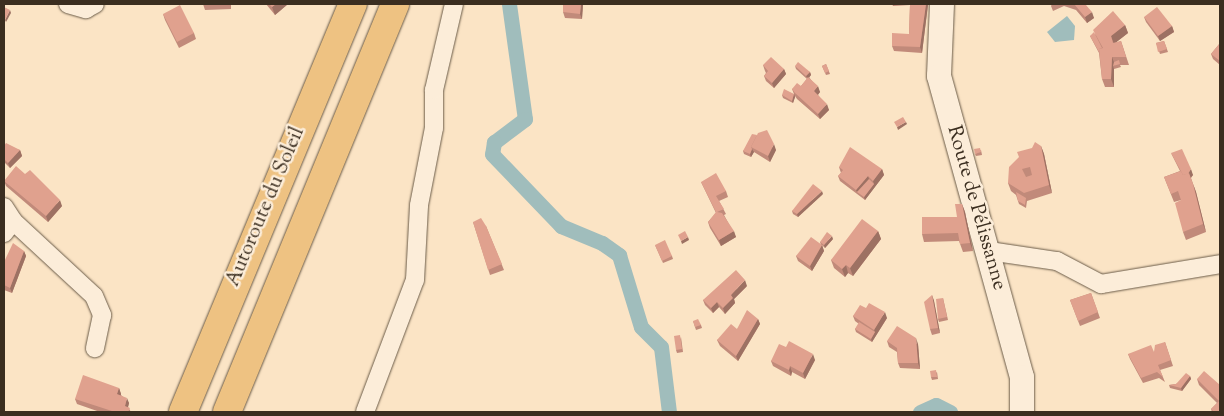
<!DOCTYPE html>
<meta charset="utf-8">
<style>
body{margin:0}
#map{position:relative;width:1224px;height:416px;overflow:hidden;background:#fbe4c5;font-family:"Sorts Mill Goudy",serif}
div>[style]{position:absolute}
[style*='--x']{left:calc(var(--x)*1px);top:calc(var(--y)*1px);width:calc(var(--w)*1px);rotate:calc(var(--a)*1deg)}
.water>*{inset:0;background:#a0bdbc}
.canal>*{height:15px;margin:-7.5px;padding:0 7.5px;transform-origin:7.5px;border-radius:7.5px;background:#a0bdbc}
.roads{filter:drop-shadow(0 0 1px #6b5c49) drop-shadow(0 0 1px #6b5c49)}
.street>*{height:18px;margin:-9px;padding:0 9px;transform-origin:9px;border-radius:9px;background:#fcedd9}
.secondary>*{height:24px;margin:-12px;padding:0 12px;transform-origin:12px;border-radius:12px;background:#fcedd9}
.highway>*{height:28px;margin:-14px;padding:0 14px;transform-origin:14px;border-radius:14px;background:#eec282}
.wall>*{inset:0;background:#c18a7a}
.shaded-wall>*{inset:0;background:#9d7163}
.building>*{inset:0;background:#e0a18e}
span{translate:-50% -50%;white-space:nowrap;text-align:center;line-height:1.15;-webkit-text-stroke:5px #fcedd9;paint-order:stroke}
.street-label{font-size:20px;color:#3b2e20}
.frame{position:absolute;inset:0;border:5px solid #3b2e20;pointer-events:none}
</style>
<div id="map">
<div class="water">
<div style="clip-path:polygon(1067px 16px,1075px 26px,1074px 40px,1055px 42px,1047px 32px)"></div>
</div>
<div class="canal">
<div style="--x:509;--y:4;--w:116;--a:82.1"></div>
<div style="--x:525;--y:119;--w:39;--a:143"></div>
<div style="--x:494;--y:142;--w:12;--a:99"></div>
<div style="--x:492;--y:154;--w:100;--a:46.2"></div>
<div style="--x:561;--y:226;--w:44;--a:22.5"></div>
<div style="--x:602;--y:243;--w:21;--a:35"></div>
<div style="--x:619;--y:255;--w:75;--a:73"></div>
<div style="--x:641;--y:327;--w:28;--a:45"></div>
<div style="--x:661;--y:347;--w:65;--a:83"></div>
<div style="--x:920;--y:412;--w:17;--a:-24"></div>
<div style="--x:936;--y:405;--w:16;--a:27"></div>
</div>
<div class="roads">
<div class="street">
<div style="--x:68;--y:4;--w:19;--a:16"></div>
<div style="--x:86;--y:9;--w:10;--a:-29"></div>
<div style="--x:4;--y:207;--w:17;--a:57"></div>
<div style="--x:13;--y:221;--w:15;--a:127"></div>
<div style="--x:13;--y:221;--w:110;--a:42.8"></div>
<div style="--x:94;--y:296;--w:21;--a:67"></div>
<div style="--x:102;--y:315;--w:34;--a:102"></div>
<div style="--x:989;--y:251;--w:69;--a:8.4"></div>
<div style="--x:1057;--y:261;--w:50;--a:27.6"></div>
<div style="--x:1101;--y:284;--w:121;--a:-9.5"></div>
<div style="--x:365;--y:412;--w:141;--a:-69.3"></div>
<div style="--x:415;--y:280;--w:75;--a:-86.9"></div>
<div style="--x:419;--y:205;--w:78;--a:-79"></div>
<div style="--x:434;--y:128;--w:38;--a:-90"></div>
<div style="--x:434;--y:90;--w:88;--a:-76.9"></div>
</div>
<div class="secondary">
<div style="--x:942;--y:4;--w:72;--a:92.4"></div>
<div style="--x:939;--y:76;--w:312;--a:74.6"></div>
<div style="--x:1022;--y:377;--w:35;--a:90"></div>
</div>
<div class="highway">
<div style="--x:183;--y:412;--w:442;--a:-67.4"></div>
<div style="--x:227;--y:412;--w:441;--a:-67.6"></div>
</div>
</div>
<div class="wall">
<div style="clip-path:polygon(203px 4px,231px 4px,231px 9px,205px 10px)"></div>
<div style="clip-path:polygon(266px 4px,288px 4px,275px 15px)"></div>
<div style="clip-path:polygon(563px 4px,583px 4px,582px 19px,565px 18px,563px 12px)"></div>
<div style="clip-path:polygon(892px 4px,928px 4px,922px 53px,894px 51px,892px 46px,909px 34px,910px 5px,893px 6px)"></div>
<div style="clip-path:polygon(1052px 4px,1085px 4px,1094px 18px,1087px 23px,1076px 10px,1064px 6px,1053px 11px,1051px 6px)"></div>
<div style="clip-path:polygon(163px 14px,194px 33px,196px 39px,179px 48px,165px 20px)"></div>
<div style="clip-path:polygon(1144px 17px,1172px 26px,1174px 32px,1160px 41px,1146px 22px)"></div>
<div style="clip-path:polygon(1125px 25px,1128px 33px,1115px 43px,1121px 41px,1129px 65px,1120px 65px,1121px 67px,1114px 69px,1114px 87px,1105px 87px,1102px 79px,1099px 53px,1090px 36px)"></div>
<div style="clip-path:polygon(1164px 41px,1168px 52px,1160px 54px,1156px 43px)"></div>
<div style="clip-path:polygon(1220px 43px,1220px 65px,1213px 59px,1211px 54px)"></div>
<div style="clip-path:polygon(826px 64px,830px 74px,826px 75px,822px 66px)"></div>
<div style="clip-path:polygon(763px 65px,784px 69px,786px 74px,774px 88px,766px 81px,764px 76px,766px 73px,765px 71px)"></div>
<div style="clip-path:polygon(795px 66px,810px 72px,811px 75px,809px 77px,820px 92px,818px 95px,829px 110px,820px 119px,797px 99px,795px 96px,795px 97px,793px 103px,783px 98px,782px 95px,794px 94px,792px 89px,801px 86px,807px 79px,796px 69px)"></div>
<div style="clip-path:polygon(757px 135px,776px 150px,770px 162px,754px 152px,751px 157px,744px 154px,743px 151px)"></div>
<div style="clip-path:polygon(4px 146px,20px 150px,22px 156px,10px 168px,4px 162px)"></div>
<div style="clip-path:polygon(1041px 146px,1044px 154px,1052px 193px,1027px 201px,1026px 208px,1019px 204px,1016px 195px,1011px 191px,1008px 183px)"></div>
<div style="clip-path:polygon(981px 150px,982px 155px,976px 156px,975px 154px)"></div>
<div style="clip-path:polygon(1171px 153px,1193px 175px,1191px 178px,1196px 192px,1206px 232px,1186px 240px,1183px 232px,1181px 201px,1181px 200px,1174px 202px,1164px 177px,1180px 171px)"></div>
<div style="clip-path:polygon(839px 167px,882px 169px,884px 175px,865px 200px,840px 181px,838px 176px,841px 173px)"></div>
<div style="clip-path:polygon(4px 181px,62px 206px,48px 222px,6px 186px)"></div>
<div style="clip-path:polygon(701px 182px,726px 191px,728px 197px,719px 201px,726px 214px,724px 215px,736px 237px,721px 246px,710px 228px,708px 222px,716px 213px)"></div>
<div style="clip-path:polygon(823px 194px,798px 217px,793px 214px,792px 211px)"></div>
<div style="clip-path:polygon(962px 204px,965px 212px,973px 251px,963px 252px,959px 241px,924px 242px,922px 234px,957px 217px)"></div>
<div style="clip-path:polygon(473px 222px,486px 226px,504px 270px,490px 275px)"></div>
<div style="clip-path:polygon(878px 231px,881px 239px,853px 276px,848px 273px,845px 277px,834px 268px,831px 260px)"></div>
<div style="clip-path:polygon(833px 239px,825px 248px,822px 245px,824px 251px,812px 271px,798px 261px,796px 256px,821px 245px,820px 242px)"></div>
<div style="clip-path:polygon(655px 245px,672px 256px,673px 259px,663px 263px)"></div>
<div style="clip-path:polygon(24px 251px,26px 256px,12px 293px,4px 290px,4px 262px)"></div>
<div style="clip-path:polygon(747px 286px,734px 299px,735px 303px,725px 314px,719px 307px,713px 313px,705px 305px,703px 300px)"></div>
<div style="clip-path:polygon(1091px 293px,1100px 318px,1080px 326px,1070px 300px)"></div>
<div style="clip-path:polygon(932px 295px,934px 301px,940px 333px,932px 335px,930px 329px)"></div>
<div style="clip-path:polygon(943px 298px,948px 320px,939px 322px,938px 319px)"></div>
<div style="clip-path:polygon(866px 308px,887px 318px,872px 342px,856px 332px,855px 329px,859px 324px,855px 321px,853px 316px)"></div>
<div style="clip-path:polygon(758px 319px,760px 324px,738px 361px,720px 346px,717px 340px,737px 329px)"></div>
<div style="clip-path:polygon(693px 321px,701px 325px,702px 328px,696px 330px)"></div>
<div style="clip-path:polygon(681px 337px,683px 352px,677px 353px,676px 350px)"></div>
<div style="clip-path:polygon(887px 341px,918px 344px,920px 369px,900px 368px,898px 363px,897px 352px,889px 347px)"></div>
<div style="clip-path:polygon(1165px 342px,1173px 366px,1160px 370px,1165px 382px,1159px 378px,1143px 383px,1130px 359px,1128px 354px,1154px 352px)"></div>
<div style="clip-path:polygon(786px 347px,815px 360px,805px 379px,792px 372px,791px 376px,773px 366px,771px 361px)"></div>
<div style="clip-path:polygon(937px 372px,938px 379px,932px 380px,931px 377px)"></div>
<div style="clip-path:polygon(1190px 376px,1191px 379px,1182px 391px,1170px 388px,1169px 385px,1176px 384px)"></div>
<div style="clip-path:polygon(1197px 379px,1220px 385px,1220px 412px,1212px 412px,1211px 409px,1217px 403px,1199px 385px)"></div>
<div style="clip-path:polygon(119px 388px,121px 394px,121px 395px,129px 403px,128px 407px,131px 412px,100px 412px,77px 404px,75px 399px)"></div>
</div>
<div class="shaded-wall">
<div style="clip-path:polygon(276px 4px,288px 4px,275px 15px,272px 7px)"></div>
<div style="clip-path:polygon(581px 4px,583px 4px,582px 19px,580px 14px)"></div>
<div style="clip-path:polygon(926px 4px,928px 4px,928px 5px,922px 53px,920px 47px)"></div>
<div style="clip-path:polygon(10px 10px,11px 13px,6px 22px,5px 20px)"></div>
<div style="clip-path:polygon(1092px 12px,1094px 18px,1087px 23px,1085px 17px)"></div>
<div style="clip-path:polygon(1125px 25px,1128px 33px,1114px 44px,1111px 36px)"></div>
<div style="clip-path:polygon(1172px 26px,1174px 32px,1160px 41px,1158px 36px)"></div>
<div style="clip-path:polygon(1112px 57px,1115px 65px,1113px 66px,1114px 69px,1114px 87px,1111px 79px)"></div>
<div style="clip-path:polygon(784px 69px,786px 74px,774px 88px,772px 83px)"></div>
<div style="clip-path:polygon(810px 72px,811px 75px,808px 79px,806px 76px)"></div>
<div style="clip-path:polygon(818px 86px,820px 92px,816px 97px,814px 91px)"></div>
<div style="clip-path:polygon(794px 94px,795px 97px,793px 103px,792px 101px)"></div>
<div style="clip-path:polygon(827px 104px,829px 110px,820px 119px,818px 114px)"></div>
<div style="clip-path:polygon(906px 122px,907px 124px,898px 130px,897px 127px)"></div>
<div style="clip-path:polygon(774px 144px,776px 150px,770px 162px,768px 156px)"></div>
<div style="clip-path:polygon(1041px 146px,1044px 154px,1052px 193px,1049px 185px)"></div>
<div style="clip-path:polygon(752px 149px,754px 152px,751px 157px,750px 154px)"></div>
<div style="clip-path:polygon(20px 150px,22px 156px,10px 168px,8px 163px)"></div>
<div style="clip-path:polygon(882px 169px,884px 175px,865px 200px,864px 197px,874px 184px,873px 181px)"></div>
<div style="clip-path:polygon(1191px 169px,1193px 175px,1186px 183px,1184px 178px)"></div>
<div style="clip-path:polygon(868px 176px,870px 182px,857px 192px,856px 190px)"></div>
<div style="clip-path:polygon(1193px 184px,1196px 192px,1206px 232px,1203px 224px)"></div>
<div style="clip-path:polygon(822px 191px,823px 194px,798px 217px,797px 214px)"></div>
<div style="clip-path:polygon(60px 200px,62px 206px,48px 222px,46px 216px)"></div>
<div style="clip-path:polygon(962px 204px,965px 212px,973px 251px,970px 243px)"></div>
<div style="clip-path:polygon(734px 231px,736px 237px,721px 246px,719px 240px)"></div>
<div style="clip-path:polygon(878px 231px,881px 239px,853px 276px,850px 268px)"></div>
<div style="clip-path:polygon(832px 236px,833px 239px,825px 248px,824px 245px)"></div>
<div style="clip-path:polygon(688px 237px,689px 240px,682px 244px,681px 241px)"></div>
<div style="clip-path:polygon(822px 245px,824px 251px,812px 271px,810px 266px)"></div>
<div style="clip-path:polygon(24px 251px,26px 256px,12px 293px,10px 288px)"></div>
<div style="clip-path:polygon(846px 265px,848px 273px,845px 277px,842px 269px)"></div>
<div style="clip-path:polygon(745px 280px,747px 286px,734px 299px,735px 303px,725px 314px,723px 308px,731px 295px)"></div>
<div style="clip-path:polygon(932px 295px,934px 301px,940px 333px,938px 328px)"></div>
<div style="clip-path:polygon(717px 302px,719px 307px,713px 313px,711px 308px)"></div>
<div style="clip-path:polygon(885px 312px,887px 318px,872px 342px,871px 339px,875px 332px,874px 330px)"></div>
<div style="clip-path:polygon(758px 319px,760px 324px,738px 361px,736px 356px)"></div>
<div style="clip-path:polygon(916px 338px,918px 344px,920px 369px,918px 363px)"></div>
<div style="clip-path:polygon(813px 354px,815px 360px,805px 379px,803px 373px)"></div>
<div style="clip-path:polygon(790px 366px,792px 372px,791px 376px,789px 370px)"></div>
<div style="clip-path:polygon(1190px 376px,1191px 379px,1182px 391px,1181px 388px)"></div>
<div style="clip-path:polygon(119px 388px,121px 394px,119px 400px,117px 394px)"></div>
<div style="clip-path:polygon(127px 398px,129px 403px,127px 411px,125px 406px)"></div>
</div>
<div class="building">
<div style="clip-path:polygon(269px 4px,276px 4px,272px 7px)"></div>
<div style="clip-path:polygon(563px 4px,581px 4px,580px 14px,563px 12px)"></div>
<div style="clip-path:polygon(910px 4px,926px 4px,920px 47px,892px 46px,892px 33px,909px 34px)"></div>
<div style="clip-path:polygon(1072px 4px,1085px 4px,1092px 12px,1085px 17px,1074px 4px)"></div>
<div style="clip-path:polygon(180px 5px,194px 33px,177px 42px,163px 14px)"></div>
<div style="clip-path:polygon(4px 7px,10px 10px,5px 20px,4px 19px)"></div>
<div style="clip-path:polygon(1157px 7px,1172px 26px,1158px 36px,1144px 17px)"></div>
<div style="clip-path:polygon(1113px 11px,1125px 25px,1111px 36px,1113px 43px,1121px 41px,1126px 57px,1112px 57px,1111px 79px,1102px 79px,1099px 49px,1103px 48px,1093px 30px)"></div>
<div style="clip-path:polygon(1094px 32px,1102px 48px,1099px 49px,1099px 52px,1090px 36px)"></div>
<div style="clip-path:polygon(1164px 41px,1167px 49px,1158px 52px,1156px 43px)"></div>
<div style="clip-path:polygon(1220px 43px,1220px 61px,1211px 54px)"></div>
<div style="clip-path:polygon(771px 57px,784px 69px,772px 83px,764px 76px,768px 71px,763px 65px)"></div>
<div style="clip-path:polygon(1119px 60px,1120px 64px,1113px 66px,1114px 62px)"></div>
<div style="clip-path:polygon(798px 62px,810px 72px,806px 76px,795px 66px)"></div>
<div style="clip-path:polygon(826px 64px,829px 71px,825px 73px,822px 66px)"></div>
<div style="clip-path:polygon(808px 77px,818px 86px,814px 91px,827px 104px,818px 114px,795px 93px,792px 89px,797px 83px,801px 86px)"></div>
<div style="clip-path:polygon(784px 89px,794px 94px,792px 101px,782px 95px)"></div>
<div style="clip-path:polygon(903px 117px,906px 122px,897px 127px,894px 122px)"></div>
<div style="clip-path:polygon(767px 130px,774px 144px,768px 156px,751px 147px,758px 133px)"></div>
<div style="clip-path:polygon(752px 134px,757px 135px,751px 147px,752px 149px,750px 154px,743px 151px)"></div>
<div style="clip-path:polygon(evenodd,1035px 142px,1041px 146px,1049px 185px,1024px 193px,1008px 183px,1009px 167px,1019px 157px,1017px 152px,1032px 148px,1035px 142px,1030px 167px,1032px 175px,1026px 177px,1022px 169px,1030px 167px)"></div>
<div style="clip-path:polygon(6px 143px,20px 150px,8px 163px,4px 159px,4px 146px)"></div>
<div style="clip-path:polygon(850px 147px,882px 169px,873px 181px,868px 176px,856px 190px,838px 176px,843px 170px,839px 167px)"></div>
<div style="clip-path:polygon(980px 148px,981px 152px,975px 154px,974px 149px)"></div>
<div style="clip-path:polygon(1182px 149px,1191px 169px,1188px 174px,1183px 175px,1171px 153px)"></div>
<div style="clip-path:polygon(16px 166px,25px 174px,30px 170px,60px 200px,46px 216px,4px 181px)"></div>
<div style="clip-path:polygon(1181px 171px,1183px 175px,1189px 173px,1193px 184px,1203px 224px,1183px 232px,1175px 203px,1181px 200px,1178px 191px,1171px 194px,1164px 177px)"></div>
<div style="clip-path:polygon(716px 173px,726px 191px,716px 196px,724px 209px,717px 212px,722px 213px,734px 231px,719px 240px,708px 222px,716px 212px,701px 182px)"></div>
<div style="clip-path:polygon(869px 179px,874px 184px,864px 197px,857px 192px)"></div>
<div style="clip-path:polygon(813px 184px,822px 191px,797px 214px,792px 211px)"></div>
<div style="clip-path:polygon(1016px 192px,1026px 198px,1025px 205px,1018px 201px)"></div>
<div style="clip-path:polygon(955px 204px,962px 204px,970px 243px,960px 244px,958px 233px,922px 234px,922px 217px,957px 217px)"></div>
<div style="clip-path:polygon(481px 218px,486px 226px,502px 264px,488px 270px,473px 222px)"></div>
<div style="clip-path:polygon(862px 219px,878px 231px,850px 268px,846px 265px,842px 269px,831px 260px)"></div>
<div style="clip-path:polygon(685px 231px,688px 237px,681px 241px,678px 235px)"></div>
<div style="clip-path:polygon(827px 232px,832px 236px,824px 245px,820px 242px)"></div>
<div style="clip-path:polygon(811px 237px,822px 245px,810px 266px,796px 256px)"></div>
<div style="clip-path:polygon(665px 240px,672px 256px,662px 261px,655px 245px)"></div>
<div style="clip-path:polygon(13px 243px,24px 251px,10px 288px,4px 285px,4px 262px)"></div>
<div style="clip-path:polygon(736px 270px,745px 280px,731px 295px,733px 298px,723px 308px,717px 302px,711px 308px,703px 300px)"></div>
<div style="clip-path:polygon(1091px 293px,1098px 312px,1078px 321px,1070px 300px)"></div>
<div style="clip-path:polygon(932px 295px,938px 328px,930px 329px,924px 302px)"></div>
<div style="clip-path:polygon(943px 298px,947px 317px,938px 319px,936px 299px)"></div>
<div style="clip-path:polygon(869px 303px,885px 312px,874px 330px,853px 316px,860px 305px,866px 308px)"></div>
<div style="clip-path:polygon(747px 310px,758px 319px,736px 356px,717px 340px,731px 324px,737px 329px)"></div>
<div style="clip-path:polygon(698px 319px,701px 325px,695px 327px,693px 321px)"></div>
<div style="clip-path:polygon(859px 322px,875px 332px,871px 339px,855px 329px)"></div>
<div style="clip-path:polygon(897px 326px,916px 338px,918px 363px,898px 363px,897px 348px,887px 341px)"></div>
<div style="clip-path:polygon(680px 335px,682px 349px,676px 350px,674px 336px)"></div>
<div style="clip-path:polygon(789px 341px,813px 354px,803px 373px,790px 366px,789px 370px,771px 361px,779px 344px,786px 347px)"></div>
<div style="clip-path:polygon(1165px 342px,1171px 360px,1158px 365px,1163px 377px,1157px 372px,1141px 378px,1128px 354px,1151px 345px,1154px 352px,1155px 345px)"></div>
<div style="clip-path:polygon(936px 370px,937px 377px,931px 377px,930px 371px)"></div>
<div style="clip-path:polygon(1204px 371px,1220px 385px,1220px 412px,1214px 412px,1211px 409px,1219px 401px,1197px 379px)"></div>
<div style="clip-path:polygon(1186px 373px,1190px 376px,1181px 388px,1169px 385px,1176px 384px)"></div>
<div style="clip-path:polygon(83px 375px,119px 388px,117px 394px,127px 398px,125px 406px,130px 408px,128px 412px,115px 412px,75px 399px)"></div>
</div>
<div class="street-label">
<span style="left:266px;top:207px;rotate:-67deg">Autoroute du Soleil</span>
<span style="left:976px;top:208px;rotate:74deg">Route de Pélissanne</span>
</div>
<div class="frame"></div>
</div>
